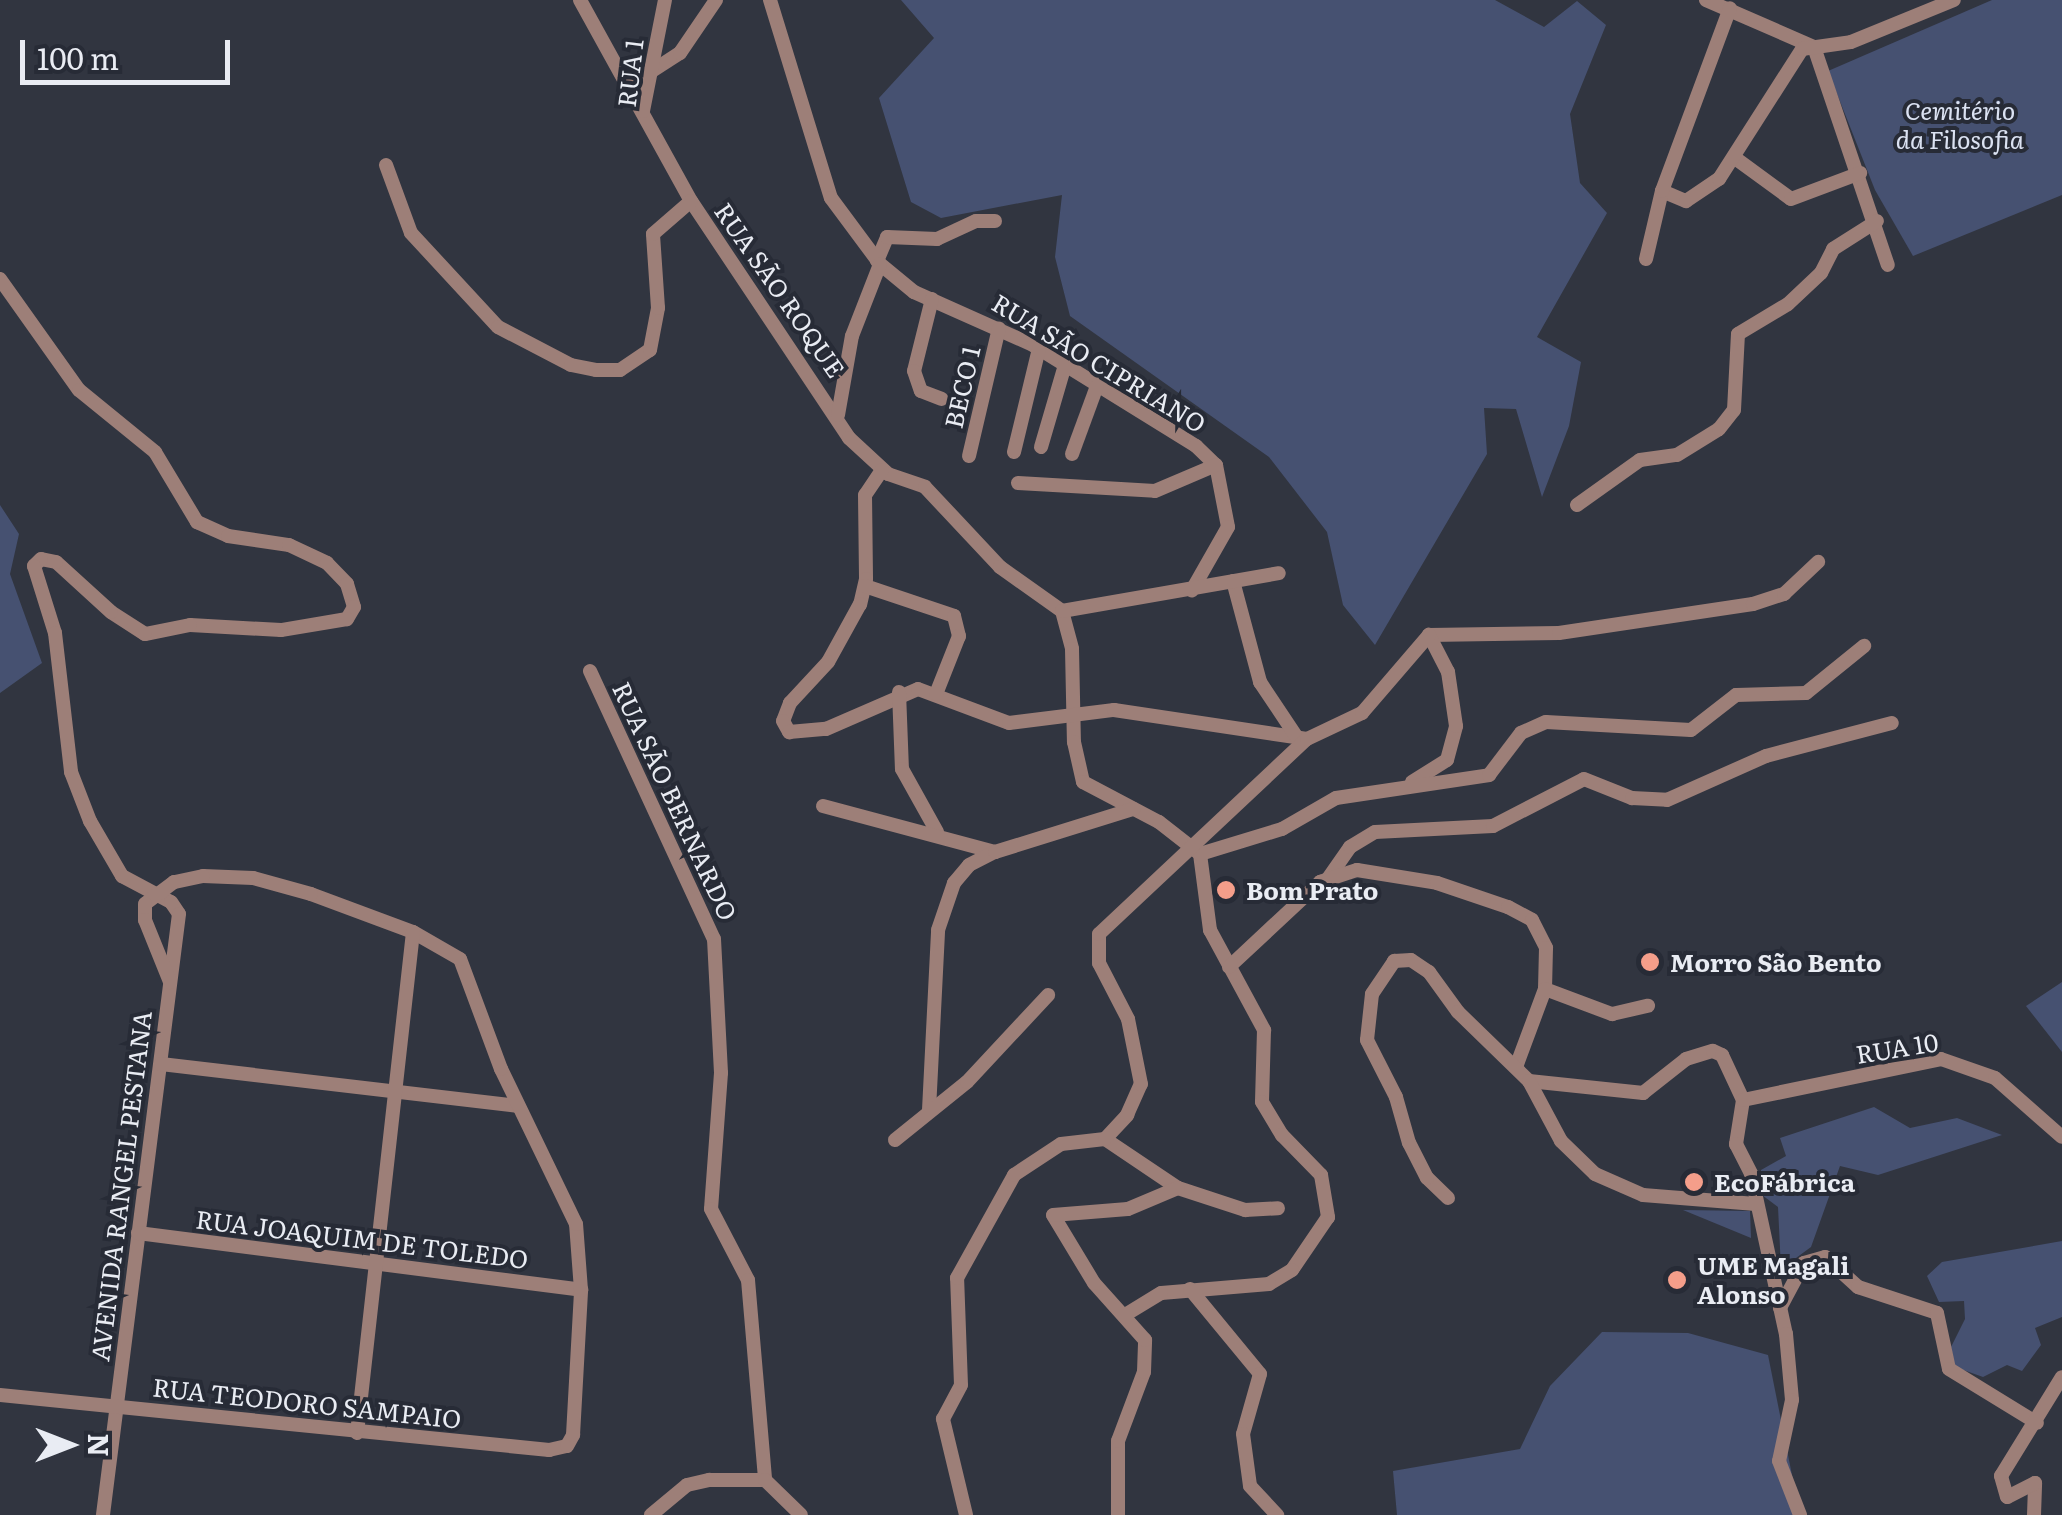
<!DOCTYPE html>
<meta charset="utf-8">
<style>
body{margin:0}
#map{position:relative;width:2062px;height:1515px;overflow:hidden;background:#313540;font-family:Literata,serif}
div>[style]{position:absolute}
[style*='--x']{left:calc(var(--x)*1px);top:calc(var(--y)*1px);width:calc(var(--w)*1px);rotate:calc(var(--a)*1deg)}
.green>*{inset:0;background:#465171}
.minor>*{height:14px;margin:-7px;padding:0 7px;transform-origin:7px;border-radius:7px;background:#9d7f78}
.dots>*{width:28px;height:28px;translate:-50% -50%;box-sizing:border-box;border:5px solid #272b36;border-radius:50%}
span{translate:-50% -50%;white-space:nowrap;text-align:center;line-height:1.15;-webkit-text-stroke:8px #272b36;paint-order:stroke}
.street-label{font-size:25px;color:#e9ecf3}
.park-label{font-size:25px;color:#dbe2f2;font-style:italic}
.poi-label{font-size:25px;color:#e9ecf3;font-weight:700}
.left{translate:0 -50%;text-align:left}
.north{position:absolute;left:20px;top:1395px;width:100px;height:100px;-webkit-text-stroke:8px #272b36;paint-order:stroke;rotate:90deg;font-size:28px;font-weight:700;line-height:40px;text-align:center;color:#e9ecf3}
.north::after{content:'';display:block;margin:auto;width:35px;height:45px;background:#e9ecf3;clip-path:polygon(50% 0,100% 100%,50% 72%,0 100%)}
.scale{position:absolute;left:20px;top:40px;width:210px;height:45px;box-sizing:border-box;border:5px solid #e9ecf3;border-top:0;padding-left:12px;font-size:30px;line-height:35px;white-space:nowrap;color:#e9ecf3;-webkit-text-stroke:8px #272b36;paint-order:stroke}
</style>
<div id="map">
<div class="green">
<div style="clip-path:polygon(901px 0,1495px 0,1544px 27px,1577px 1px,1606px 25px,1570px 114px,1580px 183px,1607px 213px,1537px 337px,1581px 362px,1569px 426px,1542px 497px,1516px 409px,1484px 408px,1487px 454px,1375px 645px,1343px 605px,1327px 532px,1269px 457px,1070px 316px,1055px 257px,1062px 195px,941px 218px,911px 202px,879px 98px,934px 38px)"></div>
<div style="clip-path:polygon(1992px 0,2062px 0,2062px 195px,1913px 256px,1875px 190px,1828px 71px)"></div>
<div style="clip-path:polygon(0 505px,19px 534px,10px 574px,42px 663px,0 693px)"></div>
<div style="clip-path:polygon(2062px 982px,2062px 1052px,2026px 1006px)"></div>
<div style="clip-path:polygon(1874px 1107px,1910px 1128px,1957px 1118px,2002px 1135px,1878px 1175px,1840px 1166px,1811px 1247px,1781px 1269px,1778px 1207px,1762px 1195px,1761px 1170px,1786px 1156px,1780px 1138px)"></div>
<div style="clip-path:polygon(1683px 1210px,1750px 1211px,1751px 1238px)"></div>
<div style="clip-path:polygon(2062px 1241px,2062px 1317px,2035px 1328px,2041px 1345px,2022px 1371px,2007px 1365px,1983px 1377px,1955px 1367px,1951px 1347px,1965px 1319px,1964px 1301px,1939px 1302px,1927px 1276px,1942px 1262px)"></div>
<div style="clip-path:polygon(1602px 1332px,1688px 1333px,1768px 1355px,1800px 1515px,1397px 1515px,1393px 1471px,1520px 1449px,1550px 1386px)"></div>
</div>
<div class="minor">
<div style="--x:580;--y:0;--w:230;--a:61.1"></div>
<div style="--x:691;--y:201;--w:285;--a:56.3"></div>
<div style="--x:849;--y:438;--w:53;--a:42.7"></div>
<div style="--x:888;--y:474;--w:39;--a:19"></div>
<div style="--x:925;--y:487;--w:110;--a:46.8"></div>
<div style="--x:1000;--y:567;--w:76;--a:35.4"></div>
<div style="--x:1062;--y:611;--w:39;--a:75"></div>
<div style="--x:1072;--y:649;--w:93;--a:88.8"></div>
<div style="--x:1074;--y:742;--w:41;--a:77.3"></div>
<div style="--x:1083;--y:782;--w:86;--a:27.8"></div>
<div style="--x:1159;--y:822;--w:52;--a:38"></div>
<div style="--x:1200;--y:854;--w:77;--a:82.5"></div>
<div style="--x:1210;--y:930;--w:114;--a:61.6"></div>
<div style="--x:1264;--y:1030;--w:72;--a:91.6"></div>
<div style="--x:1262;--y:1102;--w:39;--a:59"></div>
<div style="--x:1282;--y:1135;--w:56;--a:45.7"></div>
<div style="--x:1321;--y:1175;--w:43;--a:80.5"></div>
<div style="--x:1328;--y:1217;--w:64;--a:124.2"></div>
<div style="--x:1292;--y:1270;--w:27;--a:149"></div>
<div style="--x:1269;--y:1284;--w:108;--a:175.2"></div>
<div style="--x:1161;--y:1293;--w:42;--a:148.6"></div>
<div style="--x:770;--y:0;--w:207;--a:72.9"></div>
<div style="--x:831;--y:198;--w:82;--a:53.4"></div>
<div style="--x:880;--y:264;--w:44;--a:39.5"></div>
<div style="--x:914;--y:292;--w:130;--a:24"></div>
<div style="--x:1033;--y:345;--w:192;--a:31.8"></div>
<div style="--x:1196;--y:446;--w:28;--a:44"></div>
<div style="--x:1216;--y:465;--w:63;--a:79"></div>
<div style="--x:1228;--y:527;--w:73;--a:119.7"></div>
<div style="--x:1706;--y:0;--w:118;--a:23.5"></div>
<div style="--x:1814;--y:47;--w:230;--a:71.3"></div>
<div style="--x:623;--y:75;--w:26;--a:-4"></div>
<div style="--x:649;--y:73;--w:37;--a:-33"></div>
<div style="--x:680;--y:53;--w:64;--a:-55.8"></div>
<div style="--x:643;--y:111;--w:113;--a:-78.8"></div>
<div style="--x:1735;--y:158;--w:69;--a:36.2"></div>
<div style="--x:1791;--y:199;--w:74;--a:-20.6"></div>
<div style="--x:386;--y:165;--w:72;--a:69.8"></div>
<div style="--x:411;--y:233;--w:128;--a:47.2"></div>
<div style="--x:498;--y:327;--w:82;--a:27.5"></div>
<div style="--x:571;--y:365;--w:25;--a:11"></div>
<div style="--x:596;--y:370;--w:24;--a:0"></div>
<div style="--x:620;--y:370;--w:36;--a:-34"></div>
<div style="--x:650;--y:350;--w:43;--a:-79.2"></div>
<div style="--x:658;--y:308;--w:74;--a:-93.9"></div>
<div style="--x:653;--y:234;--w:50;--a:-41"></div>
<div style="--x:1662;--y:191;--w:26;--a:23"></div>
<div style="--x:1686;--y:201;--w:40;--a:-34"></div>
<div style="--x:1719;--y:179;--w:154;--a:-57.4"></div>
<div style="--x:1802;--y:49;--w:49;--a:-8.1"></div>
<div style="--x:1851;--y:42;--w:111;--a:-22.2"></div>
<div style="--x:1646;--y:259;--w:70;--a:-76.8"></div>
<div style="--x:1662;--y:191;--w:195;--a:-69.6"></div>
<div style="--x:877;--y:261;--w:26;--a:-67"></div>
<div style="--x:887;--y:237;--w:50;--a:2.3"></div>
<div style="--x:937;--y:239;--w:43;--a:-24.8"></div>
<div style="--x:976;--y:221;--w:19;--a:0"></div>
<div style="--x:0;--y:279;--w:136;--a:54.6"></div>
<div style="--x:79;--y:390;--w:98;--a:39.2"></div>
<div style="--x:155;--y:452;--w:82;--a:59"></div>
<div style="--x:197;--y:522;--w:34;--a:24"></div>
<div style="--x:228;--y:536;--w:62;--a:8.4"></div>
<div style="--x:289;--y:545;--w:42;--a:25.3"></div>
<div style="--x:327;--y:563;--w:29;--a:46"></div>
<div style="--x:347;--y:584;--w:24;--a:73"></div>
<div style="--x:354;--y:607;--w:14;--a:120"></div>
<div style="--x:347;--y:619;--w:67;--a:170.5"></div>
<div style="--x:281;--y:630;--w:91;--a:-176.9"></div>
<div style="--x:190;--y:625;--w:46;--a:168.7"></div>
<div style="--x:145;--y:634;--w:40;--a:-147.1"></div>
<div style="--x:111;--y:612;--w:74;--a:-137.7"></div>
<div style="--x:56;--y:562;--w:15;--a:-169"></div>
<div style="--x:41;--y:559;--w:10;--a:135"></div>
<div style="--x:34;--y:566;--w:70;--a:72.6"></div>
<div style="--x:55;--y:633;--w:140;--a:83.4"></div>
<div style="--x:71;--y:772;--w:53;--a:68.8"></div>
<div style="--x:90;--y:821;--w:64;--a:59.8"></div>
<div style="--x:122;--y:876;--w:55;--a:28"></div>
<div style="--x:171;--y:902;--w:14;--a:56"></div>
<div style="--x:179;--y:914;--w:606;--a:97.21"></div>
<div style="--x:932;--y:299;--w:74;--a:104"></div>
<div style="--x:914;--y:371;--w:21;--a:71"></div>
<div style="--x:921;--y:391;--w:22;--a:21"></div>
<div style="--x:838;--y:415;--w:80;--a:-80"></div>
<div style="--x:852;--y:336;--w:77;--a:-68.7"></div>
<div style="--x:1041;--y:447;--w:85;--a:-73.7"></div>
<div style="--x:1014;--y:452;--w:106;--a:-76.4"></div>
<div style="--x:1072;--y:454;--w:72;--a:-69.8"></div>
<div style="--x:969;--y:456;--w:131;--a:-76.8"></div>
<div style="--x:882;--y:470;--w:30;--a:124"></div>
<div style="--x:865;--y:495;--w:84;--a:89.3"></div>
<div style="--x:866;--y:579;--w:26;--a:103"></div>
<div style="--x:860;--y:604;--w:66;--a:118.9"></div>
<div style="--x:828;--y:662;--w:56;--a:132.8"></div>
<div style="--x:790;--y:703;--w:19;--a:111"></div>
<div style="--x:783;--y:721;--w:13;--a:61"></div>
<div style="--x:789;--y:732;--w:37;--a:-5"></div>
<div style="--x:826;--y:729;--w:100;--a:-23.5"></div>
<div style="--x:918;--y:689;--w:97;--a:20.5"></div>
<div style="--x:1009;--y:723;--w:106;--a:-7.1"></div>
<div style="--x:1114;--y:710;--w:195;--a:8.5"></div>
<div style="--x:1018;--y:483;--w:137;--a:3.3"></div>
<div style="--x:1155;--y:491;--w:66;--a:-23.1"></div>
<div style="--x:1577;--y:505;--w:77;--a:-35.5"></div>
<div style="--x:1640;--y:460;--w:37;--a:-8"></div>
<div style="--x:1677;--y:455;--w:49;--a:-31.8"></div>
<div style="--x:1719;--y:429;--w:24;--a:-52"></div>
<div style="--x:1734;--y:410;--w:76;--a:-87"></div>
<div style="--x:1738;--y:334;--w:58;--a:-31"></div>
<div style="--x:1788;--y:304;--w:45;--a:-43.2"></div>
<div style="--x:1821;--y:273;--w:27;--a:-63"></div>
<div style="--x:1833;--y:249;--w:52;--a:-32.5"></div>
<div style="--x:1233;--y:581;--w:105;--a:75"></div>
<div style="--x:1260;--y:682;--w:65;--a:56.3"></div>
<div style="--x:865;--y:586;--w:94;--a:18.6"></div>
<div style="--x:954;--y:616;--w:21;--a:76"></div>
<div style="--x:959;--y:636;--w:62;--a:111.6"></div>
<div style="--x:1062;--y:611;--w:220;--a:-9.9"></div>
<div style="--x:1429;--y:635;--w:130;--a:-0.9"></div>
<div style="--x:1559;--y:633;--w:196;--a:-8.5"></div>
<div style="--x:1753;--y:604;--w:33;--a:-18"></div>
<div style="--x:1784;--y:594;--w:47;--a:-43.3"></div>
<div style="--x:590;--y:671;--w:295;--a:65.2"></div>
<div style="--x:714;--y:939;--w:134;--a:87"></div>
<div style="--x:721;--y:1073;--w:136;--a:94.2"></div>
<div style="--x:711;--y:1209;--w:80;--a:62.5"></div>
<div style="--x:748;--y:1280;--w:201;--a:85.1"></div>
<div style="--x:899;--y:692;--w:77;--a:87.8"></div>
<div style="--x:902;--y:769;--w:72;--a:60.9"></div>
<div style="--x:1412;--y:782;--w:41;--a:-32.2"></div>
<div style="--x:1447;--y:760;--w:35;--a:-75"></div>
<div style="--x:1456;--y:726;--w:55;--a:-98.4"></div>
<div style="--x:1448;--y:672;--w:42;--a:-117.2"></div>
<div style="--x:823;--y:806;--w:178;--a:15"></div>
<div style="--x:1200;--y:854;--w:86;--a:-17"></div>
<div style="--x:1282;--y:829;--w:62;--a:-29.9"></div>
<div style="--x:1336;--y:798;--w:155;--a:-8.5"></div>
<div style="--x:1489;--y:775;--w:53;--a:-52.7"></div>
<div style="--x:1521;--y:733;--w:27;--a:-24"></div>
<div style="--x:1546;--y:722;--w:145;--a:3.2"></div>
<div style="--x:1691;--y:730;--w:57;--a:-37.9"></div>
<div style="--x:1736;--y:695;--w:70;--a:-1.6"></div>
<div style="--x:1806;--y:693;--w:75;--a:-39"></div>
<div style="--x:1327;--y:880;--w:40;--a:-55.1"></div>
<div style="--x:1350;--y:847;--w:29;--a:-31"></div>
<div style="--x:1375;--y:832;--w:118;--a:-2.9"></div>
<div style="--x:1493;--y:826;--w:102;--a:-27.3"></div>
<div style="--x:1584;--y:779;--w:52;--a:21.6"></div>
<div style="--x:1632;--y:798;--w:35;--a:3"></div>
<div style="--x:1667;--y:800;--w:108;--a:-24"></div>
<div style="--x:1766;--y:756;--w:130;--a:-14.7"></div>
<div style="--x:1229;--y:967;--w:125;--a:-43"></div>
<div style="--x:1320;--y:882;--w:39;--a:-18"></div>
<div style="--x:1357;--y:870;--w:81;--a:9.2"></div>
<div style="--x:1437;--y:883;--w:75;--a:18.7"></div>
<div style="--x:1508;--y:907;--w:27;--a:28"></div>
<div style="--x:1532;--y:920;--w:31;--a:63"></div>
<div style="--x:1546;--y:948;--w:41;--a:91.4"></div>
<div style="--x:1545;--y:989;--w:83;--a:110.4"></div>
<div style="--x:1545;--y:989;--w:72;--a:20.5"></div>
<div style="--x:1612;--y:1014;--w:37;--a:-13"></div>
<div style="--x:161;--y:1064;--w:358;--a:6.7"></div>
<div style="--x:1529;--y:1081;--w:115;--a:6"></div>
<div style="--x:1643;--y:1093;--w:55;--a:-38.3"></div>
<div style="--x:1686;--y:1059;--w:28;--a:-17"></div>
<div style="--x:1713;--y:1051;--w:10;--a:24"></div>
<div style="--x:1722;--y:1055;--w:50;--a:65"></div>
<div style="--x:1743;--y:1100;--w:45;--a:99"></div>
<div style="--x:1736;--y:1144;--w:34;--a:63"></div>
<div style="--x:1751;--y:1174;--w:164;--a:77.7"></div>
<div style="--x:1786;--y:1334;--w:66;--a:84.8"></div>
<div style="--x:1792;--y:1400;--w:62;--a:102"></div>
<div style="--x:1779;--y:1461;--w:58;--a:68.7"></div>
<div style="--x:1743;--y:1100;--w:202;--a:-11.7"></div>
<div style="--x:1941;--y:1059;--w:57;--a:19.4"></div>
<div style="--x:1995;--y:1078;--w:89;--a:41.4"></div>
<div style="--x:929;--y:1110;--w:180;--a:-87.1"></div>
<div style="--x:938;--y:930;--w:50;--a:-71.2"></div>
<div style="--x:954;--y:883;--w:23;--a:-50"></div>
<div style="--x:969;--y:865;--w:29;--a:-27"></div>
<div style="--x:995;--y:852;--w:145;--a:-17.3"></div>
<div style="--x:1105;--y:1139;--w:88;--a:33.9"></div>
<div style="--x:1178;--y:1188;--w:71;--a:18.2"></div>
<div style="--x:1245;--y:1210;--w:33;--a:-3"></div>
<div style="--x:895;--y:1140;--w:92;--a:-38.9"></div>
<div style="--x:967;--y:1082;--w:119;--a:-47"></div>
<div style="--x:1448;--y:1198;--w:29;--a:-136"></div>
<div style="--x:1427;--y:1178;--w:39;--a:-117"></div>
<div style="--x:1409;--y:1143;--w:48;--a:-105.8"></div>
<div style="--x:1396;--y:1097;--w:64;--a:-117"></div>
<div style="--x:1367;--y:1040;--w:46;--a:-83.8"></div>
<div style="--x:1372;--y:994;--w:40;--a:-56"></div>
<div style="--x:1394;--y:961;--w:17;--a:-3"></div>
<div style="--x:1411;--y:960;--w:22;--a:34"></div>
<div style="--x:1429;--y:972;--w:49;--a:54.1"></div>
<div style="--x:1458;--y:1012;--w:99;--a:44.2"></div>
<div style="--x:1529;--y:1081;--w:68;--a:61.9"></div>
<div style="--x:1561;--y:1141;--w:47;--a:44.1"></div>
<div style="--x:1595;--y:1174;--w:52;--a:23.6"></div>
<div style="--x:1643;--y:1195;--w:113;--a:4.6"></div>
<div style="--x:138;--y:1233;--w:447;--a:7.3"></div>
<div style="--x:1190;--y:1289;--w:110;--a:50.5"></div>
<div style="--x:1260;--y:1374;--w:62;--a:105.8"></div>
<div style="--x:1243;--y:1434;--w:52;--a:82.3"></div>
<div style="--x:1250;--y:1486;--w:40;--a:47"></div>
<div style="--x:1780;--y:1308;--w:51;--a:-61.9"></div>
<div style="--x:1804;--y:1263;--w:22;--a:-16"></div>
<div style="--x:1825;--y:1257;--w:45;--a:42.3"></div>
<div style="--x:1858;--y:1287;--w:83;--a:18.2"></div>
<div style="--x:1937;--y:1313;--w:57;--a:77.9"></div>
<div style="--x:1949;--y:1369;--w:103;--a:31.5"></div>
<div style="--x:0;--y:1395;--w:552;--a:5.72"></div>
<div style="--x:549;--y:1450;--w:18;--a:-13"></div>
<div style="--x:567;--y:1446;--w:13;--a:-61"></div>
<div style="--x:573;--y:1435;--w:145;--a:-86.8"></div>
<div style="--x:581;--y:1290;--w:66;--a:-94.3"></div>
<div style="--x:576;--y:1224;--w:172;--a:-115.8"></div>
<div style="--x:501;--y:1069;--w:117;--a:-110.4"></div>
<div style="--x:460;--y:959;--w:54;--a:-150.1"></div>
<div style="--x:413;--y:932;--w:109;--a:-159.6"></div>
<div style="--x:311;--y:894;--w:60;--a:-164.6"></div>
<div style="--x:253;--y:878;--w:50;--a:-177.7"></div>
<div style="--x:203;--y:876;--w:30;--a:168"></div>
<div style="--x:174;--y:882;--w:36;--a:143"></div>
<div style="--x:145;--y:904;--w:16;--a:90"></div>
<div style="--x:145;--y:920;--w:67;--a:68"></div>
<div style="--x:357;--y:1433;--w:504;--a:-83.62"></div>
<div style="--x:651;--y:1515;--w:47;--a:-39.8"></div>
<div style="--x:687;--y:1485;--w:23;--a:-13"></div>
<div style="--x:709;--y:1480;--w:56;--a:0"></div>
<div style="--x:765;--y:1480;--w:50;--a:44.2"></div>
<div style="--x:966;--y:1515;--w:99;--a:-103.5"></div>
<div style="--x:943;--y:1419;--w:38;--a:-62"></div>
<div style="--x:961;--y:1385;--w:107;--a:-92.1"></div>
<div style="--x:957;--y:1278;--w:118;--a:-61"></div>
<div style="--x:1014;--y:1175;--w:56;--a:-33.4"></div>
<div style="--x:1061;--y:1144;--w:44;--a:-6.5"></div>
<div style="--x:1105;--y:1139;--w:33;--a:-47"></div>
<div style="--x:1127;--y:1115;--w:34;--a:-66"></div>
<div style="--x:1141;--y:1084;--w:66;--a:-101.3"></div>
<div style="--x:1128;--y:1019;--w:63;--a:-117.4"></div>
<div style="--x:1099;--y:963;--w:29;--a:-90"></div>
<div style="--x:1099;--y:934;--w:285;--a:-43.2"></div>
<div style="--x:1307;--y:739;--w:61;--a:-25.3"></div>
<div style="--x:1362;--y:713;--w:103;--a:-49.3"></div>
<div style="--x:1118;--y:1515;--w:74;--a:-90"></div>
<div style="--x:1118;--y:1441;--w:74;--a:-69.4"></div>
<div style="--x:1144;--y:1372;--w:32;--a:-88"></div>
<div style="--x:1145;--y:1340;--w:76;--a:-131.8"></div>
<div style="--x:1094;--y:1283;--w:79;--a:-121.1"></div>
<div style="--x:1053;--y:1215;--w:75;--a:-4.6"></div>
<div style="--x:1128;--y:1209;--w:54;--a:-22.8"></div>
<div style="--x:2034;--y:1515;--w:32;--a:-88"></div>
<div style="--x:2035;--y:1483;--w:31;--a:153"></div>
<div style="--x:2007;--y:1497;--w:22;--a:-106"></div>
<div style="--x:2001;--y:1476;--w:116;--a:-58.4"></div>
</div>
<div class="dots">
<div style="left:1226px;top:890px;background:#f49e8a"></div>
<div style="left:1650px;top:962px;background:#f49e8a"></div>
<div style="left:1694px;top:1182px;background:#f49e8a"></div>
<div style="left:1677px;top:1280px;background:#f49e8a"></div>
</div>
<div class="street-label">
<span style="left:630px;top:73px;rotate:-83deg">RUA 1</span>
<span style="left:780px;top:290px;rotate:55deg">RUA SÃO ROQUE</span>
<span style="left:1099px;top:363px;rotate:31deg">RUA SÃO CIPRIANO</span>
<span style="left:962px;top:387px;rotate:-77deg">BECO 1</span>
<span style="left:675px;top:801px;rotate:65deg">RUA SÃO BERNARDO</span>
<span style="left:1897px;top:1048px;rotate:-9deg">RUA 10</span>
<span style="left:121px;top:1186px;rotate:-83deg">AVENIDA RANGEL PESTANA</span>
<span style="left:362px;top:1239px;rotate:7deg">RUA JOAQUIM DE TOLEDO</span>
<span style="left:307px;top:1403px;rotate:6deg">RUA TEODORO SAMPAIO</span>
</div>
<div class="park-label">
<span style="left:1960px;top:125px">Cemitério<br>da Filosofia</span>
</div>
<div class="poi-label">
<span class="left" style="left:1246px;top:890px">Bom Prato</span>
<span class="left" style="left:1670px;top:962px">Morro São Bento</span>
<span class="left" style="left:1714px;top:1182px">EcoFábrica</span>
<span class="left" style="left:1697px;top:1280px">UME Magali<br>Alonso</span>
</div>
<div class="north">N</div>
<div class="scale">100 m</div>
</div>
